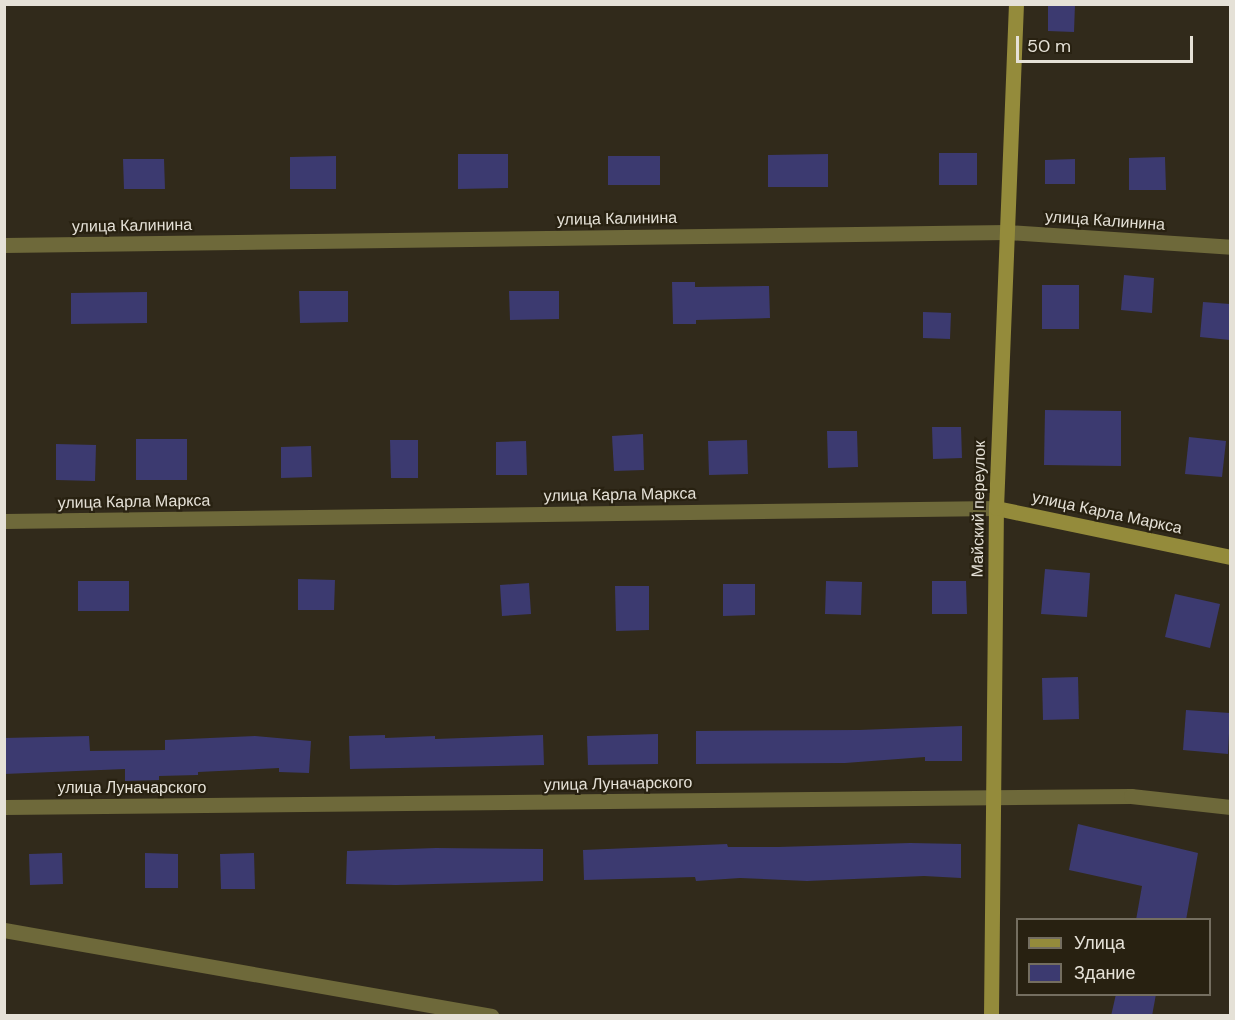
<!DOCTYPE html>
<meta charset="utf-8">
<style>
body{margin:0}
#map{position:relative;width:1235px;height:1020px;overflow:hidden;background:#312a1b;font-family:"DM Sans",sans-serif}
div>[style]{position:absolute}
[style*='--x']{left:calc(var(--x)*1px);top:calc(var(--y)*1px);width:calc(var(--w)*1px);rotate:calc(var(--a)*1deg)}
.building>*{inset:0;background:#3c3a70}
.street>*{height:15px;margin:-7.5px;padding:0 7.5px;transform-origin:7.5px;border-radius:7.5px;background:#6e693a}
.secondary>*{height:15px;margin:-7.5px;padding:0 7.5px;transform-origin:7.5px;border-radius:7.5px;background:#948b3b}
span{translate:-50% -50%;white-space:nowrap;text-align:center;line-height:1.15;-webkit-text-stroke:4.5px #282111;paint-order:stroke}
.street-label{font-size:16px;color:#e5e1d7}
.frame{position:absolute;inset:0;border:6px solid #e5e1d7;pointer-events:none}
.legend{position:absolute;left:1016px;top:918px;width:195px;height:78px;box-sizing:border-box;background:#282111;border:2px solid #746e60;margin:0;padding:8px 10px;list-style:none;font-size:18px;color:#e5e1d7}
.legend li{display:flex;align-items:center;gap:12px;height:30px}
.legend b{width:30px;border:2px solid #746e60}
.scale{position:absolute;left:1016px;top:36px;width:177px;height:27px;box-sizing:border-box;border:3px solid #e5e1d7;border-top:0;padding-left:8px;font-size:18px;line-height:21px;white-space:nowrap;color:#e5e1d7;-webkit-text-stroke:4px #282111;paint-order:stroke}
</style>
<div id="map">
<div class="building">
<div style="clip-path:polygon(1048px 4px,1075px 4px,1074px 32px,1048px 31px)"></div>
<div style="clip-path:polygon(939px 153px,977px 153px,977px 185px,939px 185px)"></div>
<div style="clip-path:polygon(458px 154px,508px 154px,508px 188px,458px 189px)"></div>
<div style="clip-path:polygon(828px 154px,828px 187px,768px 187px,768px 155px)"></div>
<div style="clip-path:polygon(336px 156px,336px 189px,290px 189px,290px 157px)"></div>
<div style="clip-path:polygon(608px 156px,660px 156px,660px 185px,608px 185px)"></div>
<div style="clip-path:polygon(1165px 157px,1166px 190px,1129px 190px,1129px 158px)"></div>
<div style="clip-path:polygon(123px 159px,164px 159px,165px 189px,124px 189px)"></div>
<div style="clip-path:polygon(1075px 159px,1075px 184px,1045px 184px,1045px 160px)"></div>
<div style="clip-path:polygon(1124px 275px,1154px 278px,1152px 313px,1121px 310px)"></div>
<div style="clip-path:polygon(672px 282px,695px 282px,695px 287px,769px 286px,770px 318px,696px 320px,696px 324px,673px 324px)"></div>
<div style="clip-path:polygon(1042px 285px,1079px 285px,1079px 329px,1042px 329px)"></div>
<div style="clip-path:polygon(299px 291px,348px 291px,348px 322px,300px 323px)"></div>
<div style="clip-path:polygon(509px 291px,559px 291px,559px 319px,510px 320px)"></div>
<div style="clip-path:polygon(147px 292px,147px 323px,71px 324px,71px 293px)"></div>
<div style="clip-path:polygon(1203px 302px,1230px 304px,1230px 340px,1200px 337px)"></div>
<div style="clip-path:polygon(923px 312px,951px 313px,950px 339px,923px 338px)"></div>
<div style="clip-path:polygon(1045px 410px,1121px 411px,1121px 466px,1044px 465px)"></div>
<div style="clip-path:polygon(932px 427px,961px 427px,962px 458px,933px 459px)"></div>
<div style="clip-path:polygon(827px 431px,857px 431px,858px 467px,828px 468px)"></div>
<div style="clip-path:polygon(643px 434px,644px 470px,614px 471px,612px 436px)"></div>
<div style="clip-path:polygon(1189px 437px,1226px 441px,1222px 477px,1185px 474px)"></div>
<div style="clip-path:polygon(136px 439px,187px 439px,187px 480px,136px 480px)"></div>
<div style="clip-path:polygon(390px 440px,418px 440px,418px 478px,391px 478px)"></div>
<div style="clip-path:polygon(747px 440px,748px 474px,709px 475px,708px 441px)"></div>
<div style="clip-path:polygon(526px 441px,527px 475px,496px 475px,496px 442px)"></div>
<div style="clip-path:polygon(56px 444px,96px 445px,95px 481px,56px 480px)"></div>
<div style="clip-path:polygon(311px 446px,312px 477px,281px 478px,281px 447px)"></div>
<div style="clip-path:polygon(1045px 569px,1090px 573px,1087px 617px,1041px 614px)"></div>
<div style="clip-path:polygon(298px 579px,335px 580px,334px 610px,298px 610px)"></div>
<div style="clip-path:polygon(78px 581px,129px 581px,129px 611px,78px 611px)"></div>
<div style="clip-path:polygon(826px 581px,862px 582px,861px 615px,825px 614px)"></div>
<div style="clip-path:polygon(932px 581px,966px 581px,967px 614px,932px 614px)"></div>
<div style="clip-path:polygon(529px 583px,531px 614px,502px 616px,500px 585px)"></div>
<div style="clip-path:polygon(723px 584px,755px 584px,755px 615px,723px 616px)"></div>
<div style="clip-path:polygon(615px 586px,649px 586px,649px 630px,616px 631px)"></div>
<div style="clip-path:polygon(1175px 594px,1220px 604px,1210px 648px,1165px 637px)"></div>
<div style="clip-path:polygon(1078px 677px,1079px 719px,1043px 720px,1042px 678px)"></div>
<div style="clip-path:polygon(1186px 710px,1230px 713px,1228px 754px,1183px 750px)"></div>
<div style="clip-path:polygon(962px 726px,962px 761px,925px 761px,925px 757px,845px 763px,696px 764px,696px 731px,859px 730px)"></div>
<div style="clip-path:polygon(658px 734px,658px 764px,588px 765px,587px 736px)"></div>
<div style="clip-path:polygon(385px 735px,385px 738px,435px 736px,435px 739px,543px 735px,544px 765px,350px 769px,349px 736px)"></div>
<div style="clip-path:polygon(89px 736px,90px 751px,165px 750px,165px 740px,255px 736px,311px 741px,309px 773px,279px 772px,279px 768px,198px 772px,198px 775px,159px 776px,159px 780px,125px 781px,125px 769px,4px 774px,4px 738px)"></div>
<div style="clip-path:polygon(1078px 824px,1198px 853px,1186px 920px,1136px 920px,1142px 886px,1069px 870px)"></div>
<div style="clip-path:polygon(910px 843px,961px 844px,961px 878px,924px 876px,807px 881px,740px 878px,696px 881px,695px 877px,584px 880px,583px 850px,727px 844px,728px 847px,778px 847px)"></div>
<div style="clip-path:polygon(436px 848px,543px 849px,543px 881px,396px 885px,346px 884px,347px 851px)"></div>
<div style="clip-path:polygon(62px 853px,63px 884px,30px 885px,29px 854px)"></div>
<div style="clip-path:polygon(145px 853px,178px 854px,178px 888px,145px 888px)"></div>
<div style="clip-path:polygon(254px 853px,255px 889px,221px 889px,220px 854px)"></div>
<div style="clip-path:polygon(1116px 994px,1156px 994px,1152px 1016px,1111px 1016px)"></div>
</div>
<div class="street">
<div style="--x:4;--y:245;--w:1003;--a:-0.74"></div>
<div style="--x:1007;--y:232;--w:224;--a:3.8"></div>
<div style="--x:4;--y:521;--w:992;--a:-0.75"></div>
<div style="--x:4;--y:807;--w:1127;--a:-0.56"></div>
<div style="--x:1131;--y:796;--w:100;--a:6.3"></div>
<div style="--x:4;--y:930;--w:495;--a:10"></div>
</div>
<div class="secondary">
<div style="--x:996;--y:508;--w:239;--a:11.8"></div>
<div style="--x:991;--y:1016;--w:508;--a:-89.44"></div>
<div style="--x:996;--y:508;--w:504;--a:-87.73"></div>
</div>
<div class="street-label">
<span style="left:617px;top:219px;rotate:-1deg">улица Калинина</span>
<span style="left:1105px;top:221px;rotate:4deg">улица Калинина</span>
<span style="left:132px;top:226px;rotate:-1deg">улица Калинина</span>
<span style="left:620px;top:495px;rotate:-1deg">улица Карла Маркса</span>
<span style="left:134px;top:502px;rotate:-1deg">улица Карла Маркса</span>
<span style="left:979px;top:509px;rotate:-89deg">Майский переулок</span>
<span style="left:1107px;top:513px;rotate:12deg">улица Карла Маркса</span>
<span style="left:618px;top:784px;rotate:-1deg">улица Луначарского</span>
<span style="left:132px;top:788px">улица Луначарского</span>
</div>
<div class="frame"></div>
<ul class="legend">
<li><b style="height:8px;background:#948b3b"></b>Улица</li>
<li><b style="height:16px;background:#3c3a70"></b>Здание</li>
</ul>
<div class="scale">50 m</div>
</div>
